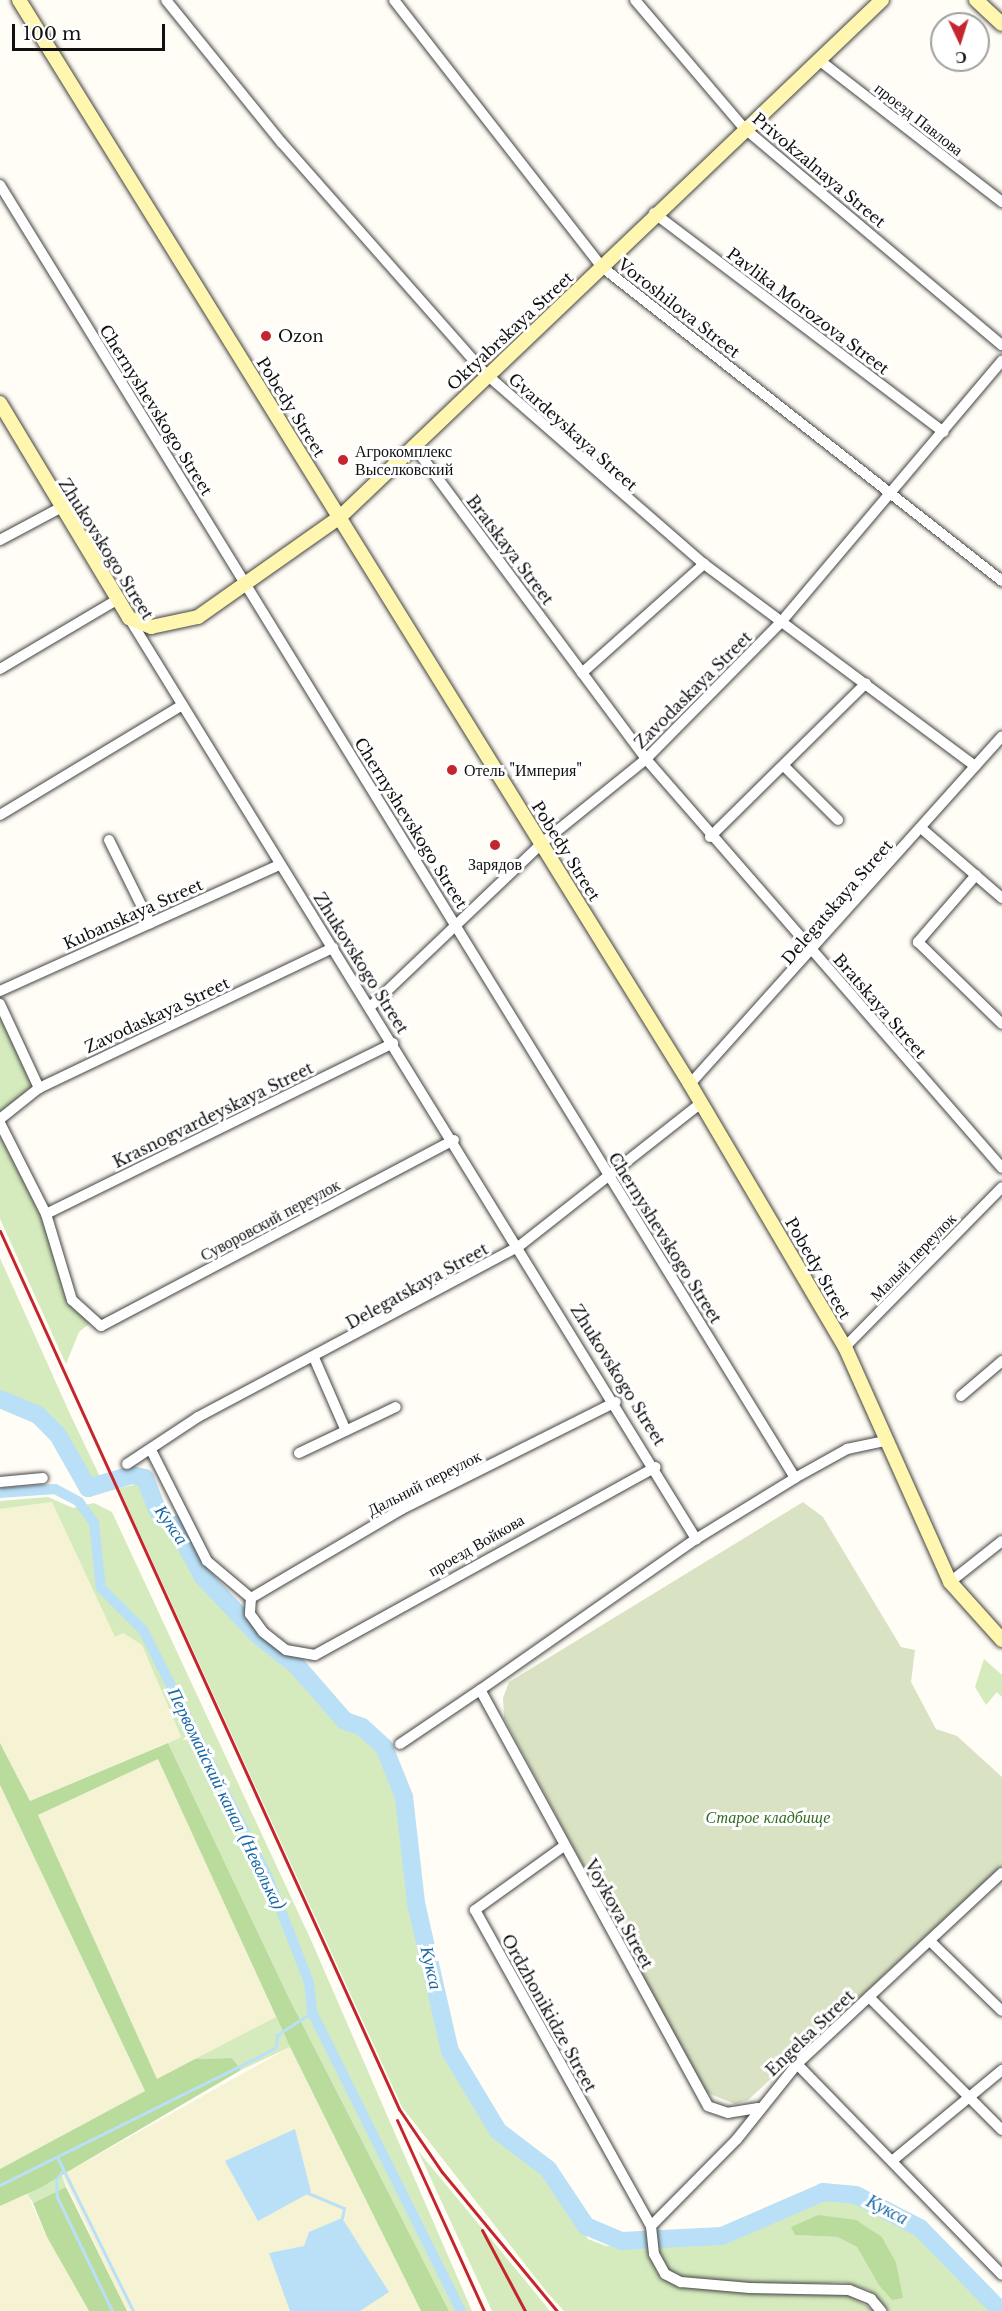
<!DOCTYPE html>
<meta charset="utf-8">
<style>
body{margin:0}
#map{position:relative;width:1002px;height:2311px;overflow:hidden;background:#fffdf5;font-family:"Libre Baskerville",serif}
div>[style]{position:absolute}
[style*='--x']{left:calc(var(--x)*1px);top:calc(var(--y)*1px);width:calc(var(--w)*1px);rotate:calc(var(--a)*1deg)}
.farmland>*{inset:0;background:#f6f3d4}
.green>*{inset:0;background:#d5ebbd}
.forest>*{inset:0;background:#b9dc9c}
.cemetery>*{inset:0;background:#d9e3c4}
.water>*{inset:0;background:#b9e0f7}
.stream>*{height:3px;margin:-1.5px;padding:0 1.5px;transform-origin:1.5px;border-radius:1.5px;background:#b9e0f7}
.canal>*{height:10px;margin:-5px;padding:0 5px;transform-origin:5px;border-radius:5px;background:#b9e0f7}
.river>*{height:18px;margin:-9px;padding:0 9px;transform-origin:9px;border-radius:9px;background:#b9e0f7}
.roads{filter:drop-shadow(0 0 2px #444) drop-shadow(0 0 2px #444)}
.street>*{height:10px;margin:-5px;padding:0 5px;transform-origin:5px;border-radius:5px;background:#fff}
.secondary>*{height:14px;margin:-7px;padding:0 7px;transform-origin:7px;border-radius:7px;background:#fff6b0}
.rail>*{height:3px;margin:-1.5px;padding:0 1.5px;transform-origin:1.5px;border-radius:1.5px;background:#c4262e}
.dots>*{width:16px;height:16px;translate:-50% -50%;box-sizing:border-box;border:3px solid #fff;border-radius:50%}
span{translate:-50% -50%;white-space:nowrap;text-align:center;line-height:1.15;-webkit-text-stroke:6px #fff;paint-order:stroke}
.street-label{font-size:16px;color:#111}
.poi-label{font-size:16px;color:#111}
.left{translate:0 -50%;text-align:left}
.park-label{font-size:16px;color:#2f6b1f;font-style:italic}
.water-label{font-size:18px;color:#1768a6;font-style:italic}
.north{position:absolute;left:930px;top:12px;width:60px;height:60px;box-sizing:border-box;background:#fff;border:2px solid #a0a0a0;border-radius:50%;rotate:176deg;font-size:16px;font-weight:700;line-height:24px;text-align:center;color:#111}
.north::after{content:'';display:block;margin:auto;width:21px;height:27px;background:#c4262e;clip-path:polygon(50% 0,100% 100%,50% 72%,0 100%)}
.scale{position:absolute;left:12px;top:24px;width:153px;height:27px;box-sizing:border-box;border:3px solid #111;border-top:0;padding-left:8px;font-size:18px;line-height:21px;white-space:nowrap;color:#111;-webkit-text-stroke:4px #fff;paint-order:stroke}
</style>
<div id="map">
<div class="farmland">
<div style="clip-path:polygon(52px 1502px,115px 1636px,123px 1633px,142px 1645px,181px 1737px,30px 1801px,0 1743px,0 1509px)"></div>
<div style="clip-path:polygon(158px 1758px,276px 2017px,157px 2080px,38px 1815px)"></div>
<div style="clip-path:polygon(0 1785px,145px 2091px,0 2169px)"></div>
<div style="clip-path:polygon(290px 2047px,421px 2311px,127px 2311px,62px 2175px)"></div>
<div style="clip-path:polygon(27px 2194px,47px 2237px,89px 2311px,0 2311px,0 2206px)"></div>
</div>
<div class="green">
<div style="clip-path:polygon(0 1016px,34px 1086px,0 1113px)"></div>
<div style="clip-path:polygon(0 1135px,42px 1216px,64px 1293px,90px 1323px,79px 1332px,66px 1364px,0 1219px)"></div>
<div style="clip-path:polygon(0 1258px,71px 1416px,102px 1481px,88px 1482px,51px 1419px,0 1395px)"></div>
<div style="clip-path:polygon(139px 1484px,148px 1487px,154px 1510px,172px 1530px,199px 1580px,225px 1599px,256px 1641px,295px 1669px,340px 1723px,381px 1750px,401px 1797px,413px 1904px,447px 2052px,496px 2133px,545px 2171px,588px 2239px,606px 2246px,647px 2245px,657px 2273px,669px 2282px,849px 2295px,874px 2311px,564px 2311px,546px 2291px,402px 2107px,119px 1488px)"></div>
<div style="clip-path:polygon(48px 1497px,73px 1508px,94px 1503px,112px 1512px,311px 1940px,472px 2311px,449px 2311px,289px 1998px,168px 1743px,181px 1737px,142px 1645px,123px 1633px,115px 1637px,52px 1502px,0 1509px,0 1501px)"></div>
<div style="clip-path:polygon(984px 1659px,1002px 1675px,1002px 1697px,997px 1692px,986px 1705px,975px 1687px)"></div>
<div style="clip-path:polygon(276px 2017px,290px 2047px,241px 2070px,232px 2058px,195px 2059px)"></div>
<div style="clip-path:polygon(418px 2151px,524px 2279px,550px 2311px,492px 2311px)"></div>
<div style="clip-path:polygon(62px 2175px,66px 2187px,33px 2203px,27px 2194px)"></div>
<div style="clip-path:polygon(evenodd,823px 2197px,851px 2199px,920px 2233px,994px 2311px,888px 2311px,869px 2290px,843px 2282px,760px 2286px,679px 2278px,667px 2271px,657px 2254px,662px 2243px,712px 2244px,793px 2205px,823px 2197px,795px 2235px,882px 2237px,896px 2262px,902px 2298px,878px 2284px,857px 2247px,837px 2237px,795px 2235px)"></div>
</div>
<div class="forest">
<div style="clip-path:polygon(0 1743px,30px 1801px,168px 1743px,289px 1998px,449px 2311px,421px 2311px,290px 2047px,158px 1759px,38px 1815px,157px 2079px,195px 2059px,232px 2058px,241px 2070px,40px 2188px,0 2206px,0 2169px,145px 2091px,0 1785px)"></div>
<div style="clip-path:polygon(66px 2187px,127px 2311px,89px 2311px,47px 2237px,33px 2203px)"></div>
<div style="clip-path:polygon(818px 2215px,856px 2220px,882px 2237px,896px 2262px,903px 2298px,892px 2300px,878px 2284px,857px 2247px,837px 2237px,795px 2235px,791px 2227px)"></div>
</div>
<div class="cemetery">
<div style="clip-path:polygon(803px 1502px,823px 1517px,901px 1647px,915px 1650px,911px 1682px,936px 1729px,957px 1736px,1002px 1777px,1002px 1866px,748px 2100px,735px 2104px,705px 2092px,504px 1718px,503px 1698px,509px 1682px)"></div>
</div>
<div class="water">
<div style="clip-path:polygon(295px 2129px,311px 2192px,258px 2221px,225px 2161px)"></div>
<div style="clip-path:polygon(342px 2218px,389px 2292px,360px 2311px,290px 2311px,269px 2253px,304px 2246px,309px 2232px)"></div>
</div>
<div class="stream">
<div style="--x:57;--y:2157;--w:172;--a:63.7"></div>
<div style="--x:63;--y:2170;--w:12;--a:125"></div>
<div style="--x:56;--y:2180;--w:17;--a:87"></div>
<div style="--x:57;--y:2197;--w:127;--a:64.2"></div>
<div style="--x:0;--y:2185;--w:292;--a:-26.4"></div>
<div style="--x:262;--y:2055;--w:16;--a:-30"></div>
<div style="--x:276;--y:2047;--w:12;--a:-85"></div>
<div style="--x:277;--y:2035;--w:42;--a:-33.3"></div>
<div style="--x:308;--y:2193;--w:39;--a:23"></div>
<div style="--x:344;--y:2208;--w:10;--a:101"></div>
</div>
<div class="canal">
<div style="--x:0;--y:1493;--w:55;--a:-4.2"></div>
<div style="--x:55;--y:1489;--w:27;--a:28"></div>
<div style="--x:79;--y:1502;--w:26;--a:54"></div>
<div style="--x:94;--y:1523;--w:65;--a:83.9"></div>
<div style="--x:101;--y:1588;--w:59;--a:45"></div>
<div style="--x:143;--y:1630;--w:275;--a:63.2"></div>
<div style="--x:267;--y:1875;--w:115;--a:68.6"></div>
<div style="--x:309;--y:1982;--w:30;--a:84"></div>
<div style="--x:312;--y:2012;--w:334;--a:63.5"></div>
</div>
<div class="river">
<div style="--x:0;--y:1399;--w:41;--a:22.8"></div>
<div style="--x:38;--y:1415;--w:28;--a:45"></div>
<div style="--x:58;--y:1435;--w:61;--a:60.5"></div>
<div style="--x:88;--y:1488;--w:46;--a:-16.5"></div>
<div style="--x:132;--y:1475;--w:13;--a:13"></div>
<div style="--x:145;--y:1478;--w:34;--a:69"></div>
<div style="--x:157;--y:1510;--w:23;--a:40"></div>
<div style="--x:175;--y:1525;--w:59;--a:61.7"></div>
<div style="--x:203;--y:1577;--w:81;--a:46.5"></div>
<div style="--x:259;--y:1636;--w:48;--a:38.3"></div>
<div style="--x:297;--y:1666;--w:73;--a:48.9"></div>
<div style="--x:345;--y:1721;--w:18;--a:19"></div>
<div style="--x:362;--y:1727;--w:30;--a:42"></div>
<div style="--x:384;--y:1747;--w:54;--a:68.2"></div>
<div style="--x:404;--y:1797;--w:107;--a:83.5"></div>
<div style="--x:416;--y:1903;--w:152;--a:77.1"></div>
<div style="--x:450;--y:2051;--w:93;--a:59"></div>
<div style="--x:498;--y:2131;--w:63;--a:37.2"></div>
<div style="--x:548;--y:2169;--w:69;--a:56.3"></div>
<div style="--x:586;--y:2226;--w:39;--a:23"></div>
<div style="--x:622;--y:2241;--w:100;--a:-2.9"></div>
<div style="--x:722;--y:2236;--w:110;--a:-23.5"></div>
<div style="--x:823;--y:2192;--w:33;--a:5"></div>
<div style="--x:856;--y:2195;--w:72;--a:27.3"></div>
<div style="--x:920;--y:2228;--w:116;--a:45.7"></div>
</div>
<div class="roads">
<div class="street">
<div style="--x:166;--y:0;--w:184;--a:51"></div>
<div style="--x:282;--y:143;--w:308;--a:48.6"></div>
<div style="--x:486;--y:374;--w:289;--a:41.1"></div>
<div style="--x:704;--y:564;--w:338;--a:36.7"></div>
<div style="--x:394;--y:0;--w:338;--a:52.1"></div>
<div style="--x:602;--y:267;--w:509;--a:38.13"></div>
<div style="--x:635;--y:0;--w:168;--a:49.6"></div>
<div style="--x:744;--y:128;--w:337;--a:40.1"></div>
<div style="--x:819;--y:60;--w:232;--a:37.8"></div>
<div style="--x:0;--y:185;--w:1518;--a:58.41"></div>
<div style="--x:654;--y:213;--w:363;--a:37.1"></div>
<div style="--x:413;--y:445;--w:391;--a:53.4"></div>
<div style="--x:646;--y:759;--w:542;--a:48.96"></div>
<div style="--x:0;--y:540;--w:68;--a:-28.1"></div>
<div style="--x:129;--y:618;--w:1082;--a:58.38"></div>
<div style="--x:0;--y:669;--w:134;--a:-30.6"></div>
<div style="--x:582;--y:673;--w:164;--a:-41.8"></div>
<div style="--x:785;--y:767;--w:75;--a:45"></div>
<div style="--x:0;--y:815;--w:213;--a:-31.1"></div>
<div style="--x:921;--y:828;--w:107;--a:40.8"></div>
<div style="--x:710;--y:837;--w:219;--a:-44.6"></div>
<div style="--x:109;--y:840;--w:93;--a:63.7"></div>
<div style="--x:976;--y:875;--w:89;--a:130.9"></div>
<div style="--x:918;--y:942;--w:117;--a:44.3"></div>
<div style="--x:0;--y:991;--w:306;--a:-24.3"></div>
<div style="--x:0;--y:1004;--w:93;--a:65.1"></div>
<div style="--x:370;--y:1007;--w:238;--a:-43.6"></div>
<div style="--x:542;--y:843;--w:134;--a:-38.9"></div>
<div style="--x:646;--y:759;--w:194;--a:-45.4"></div>
<div style="--x:782;--y:621;--w:341;--a:-49.8"></div>
<div style="--x:690;--y:1084;--w:467;--a:-48.1"></div>
<div style="--x:0;--y:1119;--w:50;--a:-38.5"></div>
<div style="--x:39;--y:1088;--w:326;--a:-25.5"></div>
<div style="--x:0;--y:1123;--w:102;--a:63.2"></div>
<div style="--x:46;--y:1214;--w:90;--a:73.2"></div>
<div style="--x:72;--y:1300;--w:39;--a:42"></div>
<div style="--x:101;--y:1326;--w:399;--a:-27.8"></div>
<div style="--x:46;--y:1214;--w:387;--a:-26.2"></div>
<div style="--x:845;--y:1347;--w:224;--a:-45.5"></div>
<div style="--x:315;--y:1360;--w:77;--a:66.4"></div>
<div style="--x:961;--y:1396;--w:54;--a:-40.5"></div>
<div style="--x:152;--y:1452;--w:122;--a:63.2"></div>
<div style="--x:207;--y:1561;--w:57;--a:40.1"></div>
<div style="--x:251;--y:1598;--w:16;--a:94"></div>
<div style="--x:250;--y:1614;--w:22;--a:54"></div>
<div style="--x:263;--y:1632;--w:29;--a:38"></div>
<div style="--x:286;--y:1650;--w:29;--a:10"></div>
<div style="--x:315;--y:1655;--w:389;--a:-28.9"></div>
<div style="--x:299;--y:1453;--w:107;--a:-25.4"></div>
<div style="--x:127;--y:1464;--w:85;--a:-33.5"></div>
<div style="--x:198;--y:1417;--w:362;--a:-28"></div>
<div style="--x:518;--y:1247;--w:234;--a:-38.2"></div>
<div style="--x:0;--y:1482;--w:43;--a:-5.3"></div>
<div style="--x:950;--y:1582;--w:66;--a:-38.3"></div>
<div style="--x:251;--y:1598;--w:175;--a:-30.5"></div>
<div style="--x:402;--y:1509;--w:239;--a:-26.6"></div>
<div style="--x:400;--y:1744;--w:97;--a:-34"></div>
<div style="--x:564;--y:1846;--w:110;--a:144.3"></div>
<div style="--x:475;--y:1910;--w:362;--a:60.9"></div>
<div style="--x:651;--y:2226;--w:28;--a:84"></div>
<div style="--x:654;--y:2254;--w:23;--a:61"></div>
<div style="--x:665;--y:2274;--w:18;--a:27"></div>
<div style="--x:681;--y:2282;--w:69;--a:5"></div>
<div style="--x:750;--y:2288;--w:99;--a:1.2"></div>
<div style="--x:849;--y:2290;--w:24;--a:22"></div>
<div style="--x:871;--y:2299;--w:16;--a:50"></div>
<div style="--x:930;--y:1941;--w:100;--a:44.2"></div>
<div style="--x:869;--y:1997;--w:188;--a:45"></div>
<div style="--x:797;--y:2064;--w:294;--a:45.8"></div>
<div style="--x:758;--y:2108;--w:30;--a:171"></div>
<div style="--x:728;--y:2113;--w:21;--a:-161"></div>
<div style="--x:708;--y:2106;--w:474;--a:-118.7"></div>
<div style="--x:480;--y:1690;--w:264;--a:-35"></div>
<div style="--x:696;--y:1539;--w:116;--a:-31.6"></div>
<div style="--x:795;--y:1478;--w:60;--a:-29.1"></div>
<div style="--x:847;--y:1449;--w:38;--a:-12"></div>
<div style="--x:892;--y:2161;--w:143;--a:-39.6"></div>
<div style="--x:651;--y:2226;--w:122;--a:-45.3"></div>
<div style="--x:737;--y:2139;--w:96;--a:-51.3"></div>
<div style="--x:797;--y:2064;--w:280;--a:-43"></div>
</div>
<div class="secondary">
<div style="--x:19;--y:0;--w:1275;--a:58.24"></div>
<div style="--x:690;--y:1084;--w:305;--a:59.5"></div>
<div style="--x:845;--y:1347;--w:257;--a:65.9"></div>
<div style="--x:950;--y:1582;--w:78;--a:48.1"></div>
<div style="--x:976;--y:0;--w:35;--a:43"></div>
<div style="--x:0;--y:403;--w:251;--a:59"></div>
<div style="--x:129;--y:618;--w:24;--a:22"></div>
<div style="--x:151;--y:627;--w:48;--a:-12"></div>
<div style="--x:198;--y:617;--w:174;--a:-35.2"></div>
<div style="--x:340;--y:517;--w:749;--a:-43.65"></div>
</div>
</div>
<div class="rail">
<div style="--x:0;--y:1231;--w:964;--a:65.56"></div>
<div style="--x:399;--y:2109;--w:76;--a:55.7"></div>
<div style="--x:442;--y:2172;--w:180;--a:50.4"></div>
<div style="--x:397;--y:2120;--w:210;--a:65.5"></div>
<div style="--x:482;--y:2230;--w:92;--a:62"></div>
</div>
<div class="dots">
<div style="left:266px;top:336px;background:#c4262e"></div>
<div style="left:343px;top:460px;background:#c4262e"></div>
<div style="left:452px;top:770px;background:#c4262e"></div>
<div style="left:495px;top:845px;background:#c4262e"></div>
</div>
<div class="street-label">
<span style="left:919px;top:119px;rotate:38deg">проезд Павлова</span>
<span style="left:819px;top:170px;rotate:40deg">Privokzalnaya Street</span>
<span style="left:679px;top:308px;rotate:38deg">Voroshilova Street</span>
<span style="left:808px;top:311px;rotate:37deg">Pavlika Morozova Street</span>
<span style="left:510px;top:331px;rotate:-43deg">Oktyabrskaya Street</span>
<span style="left:291px;top:407px;rotate:58deg">Pobedy Street</span>
<span style="left:156px;top:410px;rotate:58deg">Chernyshevskogo Street</span>
<span style="left:573px;top:432px;rotate:42deg">Gvardeyskaya Street</span>
<span style="left:106px;top:549px;rotate:58deg">Zhukovskogo Street</span>
<span style="left:510px;top:550px;rotate:53deg">Bratskaya Street</span>
<span style="left:693px;top:690px;rotate:-45deg">Zavodaskaya Street</span>
<span style="left:411px;top:823px;rotate:58deg">Chernyshevskogo Street</span>
<span style="left:566px;top:851px;rotate:58deg">Pobedy Street</span>
<span style="left:837px;top:902px;rotate:-49deg">Delegatskaya Street</span>
<span style="left:133px;top:914px;rotate:-24deg">Kubanskaya Street</span>
<span style="left:361px;top:963px;rotate:58deg">Zhukovskogo Street</span>
<span style="left:880px;top:1006px;rotate:49deg">Bratskaya Street</span>
<span style="left:157px;top:1015px;rotate:-25deg">Zavodaskaya Street</span>
<span style="left:213px;top:1115px;rotate:-26deg">Krasnogvardeyskaya Street</span>
<span style="left:270px;top:1220px;rotate:-28deg">Суворовский переулок</span>
<span style="left:665px;top:1238px;rotate:58deg">Chernyshevskogo Street</span>
<span style="left:913px;top:1257px;rotate:-46deg">Малый переулок</span>
<span style="left:818px;top:1268px;rotate:60deg">Pobedy Street</span>
<span style="left:417px;top:1286px;rotate:-29deg">Delegatskaya Street</span>
<span style="left:618px;top:1375px;rotate:58deg">Zhukovskogo Street</span>
<span style="left:424px;top:1483px;rotate:-27deg">Дальний переулок</span>
<span style="left:476px;top:1545px;rotate:-30deg">проезд Войкова</span>
<span style="left:619px;top:1914px;rotate:61deg">Voykova Street</span>
<span style="left:549px;top:2013px;rotate:61deg">Ordzhonikidze Street</span>
<span style="left:810px;top:2033px;rotate:-44deg">Engelsa Street</span>
</div>
<div class="poi-label">
<span class="left" style="left:278px;top:336px">Ozon</span>
<span class="left" style="left:355px;top:460px">Агрокомплекс<br>Выселковский</span>
<span class="left" style="left:464px;top:770px">Отель "Империя"</span>
<span style="left:495px;top:864px">Зарядов</span>
</div>
<div class="park-label">
<span style="left:768px;top:1817px">Старое кладбище</span>
</div>
<div class="water-label">
<span style="left:171px;top:1525px;rotate:55deg">Кукса</span>
<span style="left:226px;top:1799px;rotate:64deg">Первомайский канал (Неволька)</span>
<span style="left:431px;top:1968px;rotate:77deg">Кукса</span>
<span style="left:887px;top:2210px;rotate:27deg">Кукса</span>
</div>
<div class="north">С</div>
<div class="scale">100 m</div>
</div>
